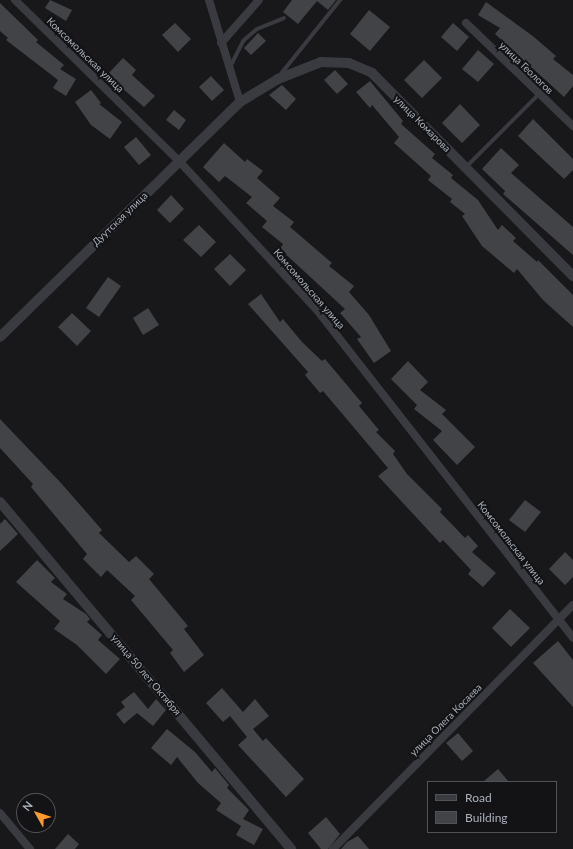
<!DOCTYPE html>
<meta charset="utf-8">
<style>
body{margin:0}
#map{position:relative;width:573px;height:849px;overflow:hidden;background:#18181a;font-family:Lato,sans-serif}
div>[style]{position:absolute}
[style*='--x']{left:calc(var(--x)*1px);top:calc(var(--y)*1px);width:calc(var(--w)*1px);rotate:calc(var(--a)*1deg)}
.building>*{inset:0;background:#424347}
.service>*{height:4px;margin:-2px;padding:0 2px;transform-origin:2px;border-radius:2px;background:#393b40}
.minor>*{height:8px;margin:-4px;padding:0 4px;transform-origin:4px;border-radius:4px;background:#393b40}
.tertiary>*{height:10px;margin:-5px;padding:0 5px;transform-origin:5px;border-radius:5px;background:#393b40}
span{translate:-50% -50%;white-space:nowrap;text-align:center;line-height:1.15;-webkit-text-stroke:4px #131315;paint-order:stroke}
.street-label{font-size:10px;color:#a9b1bb}
.legend{position:absolute;left:427px;top:781px;width:130px;height:52px;box-sizing:border-box;background:#131315;border:1px solid #4f5257;margin:0;padding:5px 7px;list-style:none;font-size:12px;color:#a9b1bb}
.legend li{display:flex;align-items:center;gap:8px;height:20px}
.legend b{width:20px;border:1px solid #4f5257}
.north{position:absolute;left:16px;top:793px;width:40px;height:40px;box-sizing:border-box;background:#131315;border:1px solid #4f5257;border-radius:50%;rotate:309deg;font-size:11px;font-weight:700;line-height:16px;text-align:center;color:#a9b1bb}
.north::after{content:'';display:block;margin:auto;width:14px;height:18px;background:#fd9a2d;clip-path:polygon(50% 0,100% 100%,50% 72%,0 100%)}
</style>
<div id="map">
<div class="building">
<div style="clip-path:polygon(50px 0,72px 10px,66px 21px,45px 8px)"></div>
<div style="clip-path:polygon(292px 0,336px 0,328px 10px,317px 1px,298px 24px,283px 12px)"></div>
<div style="clip-path:polygon(486px 2px,534px 37px,556px 56px,553px 59px,573px 75px,573px 86px,564px 97px,495px 34px,500px 28px,478px 15px)"></div>
<div style="clip-path:polygon(0 3px,38px 40px,36px 42px,64px 65px,60px 69px,76px 79px,66px 96px,53px 88px,58px 80px,6px 40px,8px 38px,0 31px)"></div>
<div style="clip-path:polygon(369px 10px,390px 27px,370px 51px,350px 34px)"></div>
<div style="clip-path:polygon(175px 23px,191px 39px,178px 52px,162px 35px)"></div>
<div style="clip-path:polygon(453px 23px,469px 37px,457px 51px,441px 37px)"></div>
<div style="clip-path:polygon(258px 33px,266px 41px,251px 55px,244px 48px)"></div>
<div style="clip-path:polygon(478px 50px,494px 64px,478px 82px,462px 69px)"></div>
<div style="clip-path:polygon(123px 58px,136px 70px,132px 75px,155px 96px,144px 107px,107px 75px)"></div>
<div style="clip-path:polygon(424px 60px,442px 78px,422px 98px,404px 80px)"></div>
<div style="clip-path:polygon(335px 70px,348px 84px,337px 94px,324px 80px)"></div>
<div style="clip-path:polygon(211px 76px,224px 90px,212px 101px,199px 87px)"></div>
<div style="clip-path:polygon(370px 81px,403px 121px,401px 124px,435px 154px,432px 158px,453px 175px,451px 178px,478px 200px,498px 230px,502px 225px,516px 238px,513px 241px,537px 262px,538px 260px,573px 295px,573px 327px,543px 300px,517px 269px,514px 273px,482px 246px,462px 216px,465px 214px,450px 202px,452px 199px,428px 180px,431px 176px,394px 143px,399px 137px,372px 105px,370px 108px,356px 92px)"></div>
<div style="clip-path:polygon(282px 85px,296px 99px,286px 110px,269px 95px)"></div>
<div style="clip-path:polygon(91px 90px,101px 103px,99px 104px,122px 122px,110px 139px,91px 125px,75px 102px)"></div>
<div style="clip-path:polygon(460px 104px,480px 125px,462px 143px,442px 123px)"></div>
<div style="clip-path:polygon(174px 110px,186px 120px,179px 130px,166px 120px)"></div>
<div style="clip-path:polygon(533px 119px,573px 159px,573px 170px,564px 179px,518px 136px)"></div>
<div style="clip-path:polygon(136px 137px,151px 155px,139px 165px,124px 147px)"></div>
<div style="clip-path:polygon(224px 143px,245px 162px,247px 159px,263px 171px,257px 178px,280px 198px,273px 206px,294px 222px,290px 227px,332px 263px,329px 266px,354px 286px,349px 292px,369px 315px,391px 351px,374px 363px,357px 339px,361px 337px,340px 313px,345px 309px,280px 249px,283px 244px,262px 227px,267px 221px,246px 203px,252px 197px,225px 176px,219px 182px,203px 167px)"></div>
<div style="clip-path:polygon(501px 148px,519px 165px,511px 173px,573px 227px,573px 255px,503px 194px,505px 191px,482px 169px)"></div>
<div style="clip-path:polygon(171px 195px,184px 209px,170px 223px,157px 210px)"></div>
<div style="clip-path:polygon(199px 225px,216px 242px,201px 257px,183px 240px)"></div>
<div style="clip-path:polygon(230px 254px,246px 270px,230px 286px,214px 269px)"></div>
<div style="clip-path:polygon(108px 277px,121px 286px,99px 317px,86px 308px)"></div>
<div style="clip-path:polygon(261px 294px,280px 322px,283px 319px,302px 342px,322px 361px,325px 359px,362px 403px,359px 406px,379px 430px,376px 432px,395px 451px,393px 454px,407px 474px,442px 509px,440px 512px,465px 538px,468px 535px,478px 546px,472px 552px,496px 573px,483px 587px,468px 574px,471px 570px,443px 540px,440px 543px,378px 476px,388px 468px,323px 391px,320px 393px,305px 375px,308px 372px,248px 304px)"></div>
<div style="clip-path:polygon(148px 308px,159px 325px,143px 335px,133px 318px)"></div>
<div style="clip-path:polygon(72px 313px,91px 331px,77px 346px,58px 327px)"></div>
<div style="clip-path:polygon(408px 361px,428px 382px,420px 390px,446px 410px,442px 414px,475px 447px,457px 465px,433px 440px,442px 431px,414px 409px,417px 405px,391px 379px)"></div>
<div style="clip-path:polygon(0 419px,61px 483px,102px 530px,99px 533px,129px 562px,136px 556px,154px 574px,149px 579px,188px 626px,184px 629px,204px 655px,184px 672px,170px 653px,173px 650px,131px 600px,135px 596px,107px 570px,101px 577px,83px 559px,87px 554px,31px 487px,33px 484px,0 448px)"></div>
<div style="clip-path:polygon(525px 500px,541px 512px,525px 532px,509px 520px)"></div>
<div style="clip-path:polygon(5px 519px,18px 534px,0 551px,0 524px)"></div>
<div style="clip-path:polygon(565px 552px,573px 560px,573px 577px,565px 585px,549px 569px)"></div>
<div style="clip-path:polygon(37px 560px,55px 578px,51px 582px,67px 594px,63px 599px,86px 614px,90px 619px,87px 622px,102px 635px,98px 640px,120px 659px,106px 674px,77px 645px,54px 629px,60px 621px,16px 582px)"></div>
<div style="clip-path:polygon(510px 609px,530px 628px,511px 647px,492px 628px)"></div>
<div style="clip-path:polygon(558px 641px,573px 660px,573px 707px,533px 663px)"></div>
<div style="clip-path:polygon(222px 688px,243px 712px,255px 699px,269px 716px,253px 729px,263px 741px,266px 738px,304px 779px,286px 797px,238px 745px,247px 737px,230px 716px,223px 722px,206px 703px)"></div>
<div style="clip-path:polygon(134px 692px,148px 709px,156px 699px,166px 710px,153px 726px,137px 713px,124px 724px,116px 714px,125px 707px,121px 702px)"></div>
<div style="clip-path:polygon(167px 729px,195px 752px,212px 772px,215px 768px,229px 785px,227px 788px,249px 810px,243px 819px,263px 829px,254px 845px,236px 835px,241px 826px,216px 810px,221px 803px,198px 783px,177px 757px,171px 765px,151px 748px)"></div>
<div style="clip-path:polygon(458px 733px,473px 751px,462px 761px,446px 743px)"></div>
<div style="clip-path:polygon(498px 769px,509px 782px,483px 782px)"></div>
<div style="clip-path:polygon(326px 817px,340px 834px,328px 849px,321px 849px,308px 833px)"></div>
<div style="clip-path:polygon(68px 834px,79px 844px,75px 849px,55px 849px)"></div>
<div style="clip-path:polygon(358px 836px,369px 849px,341px 849px,347px 842px)"></div>
</div>
<div class="service">
<div style="--x:230;--y:67;--w:29;--a:-63"></div>
<div style="--x:243;--y:41;--w:18;--a:-41"></div>
<div style="--x:257;--y:29;--w:29;--a:-22"></div>
<div style="--x:280;--y:75;--w:96;--a:-51.3"></div>
<div style="--x:466;--y:167;--w:103;--a:-45"></div>
</div>
<div class="minor">
<div style="--x:15;--y:0;--w:230;--a:44.5"></div>
<div style="--x:179;--y:161;--w:203;--a:47.2"></div>
<div style="--x:317;--y:310;--w:416;--a:52"></div>
<div style="--x:209;--y:0;--w:107;--a:73.1"></div>
<div style="--x:466;--y:23;--w:149;--a:43.9"></div>
<div style="--x:221;--y:43;--w:57;--a:-48.5"></div>
<div style="--x:0;--y:813;--w:47;--a:50.2"></div>
<div style="--x:333;--y:849;--w:342;--a:-45.5"></div>
</div>
<div class="tertiary">
<div style="--x:0;--y:337;--w:336;--a:-44.4"></div>
<div style="--x:240;--y:102;--w:44;--a:-31.2"></div>
<div style="--x:278;--y:79;--w:46;--a:-21.6"></div>
<div style="--x:321;--y:62;--w:28;--a:2"></div>
<div style="--x:349;--y:63;--w:25;--a:23"></div>
<div style="--x:372;--y:73;--w:286;--a:45.3"></div>
<div style="--x:0;--y:502;--w:453;--a:50"></div>
</div>
<div class="street-label">
<span style="left:85px;top:55px;rotate:44deg">Комсомольская улица</span>
<span style="left:526px;top:68px;rotate:44deg">улица Геологов</span>
<span style="left:422px;top:124px;rotate:45deg">улица Комарова</span>
<span style="left:120px;top:219px;rotate:-44deg">Дуутская улица</span>
<span style="left:309px;top:289px;rotate:49deg">Комсомольская улица</span>
<span style="left:511px;top:543px;rotate:52deg">Комсомольская улица</span>
<span style="left:146px;top:675px;rotate:50deg">улица 50 лет Октября</span>
<span style="left:446px;top:720px;rotate:-45deg">улица Олега Косаева</span>
</div>
<ul class="legend">
<li><b style="height:5px;background:#393b40"></b>Road</li>
<li><b style="height:11px;background:#424347"></b>Building</li>
</ul>
<div class="north">N</div>
</div>
